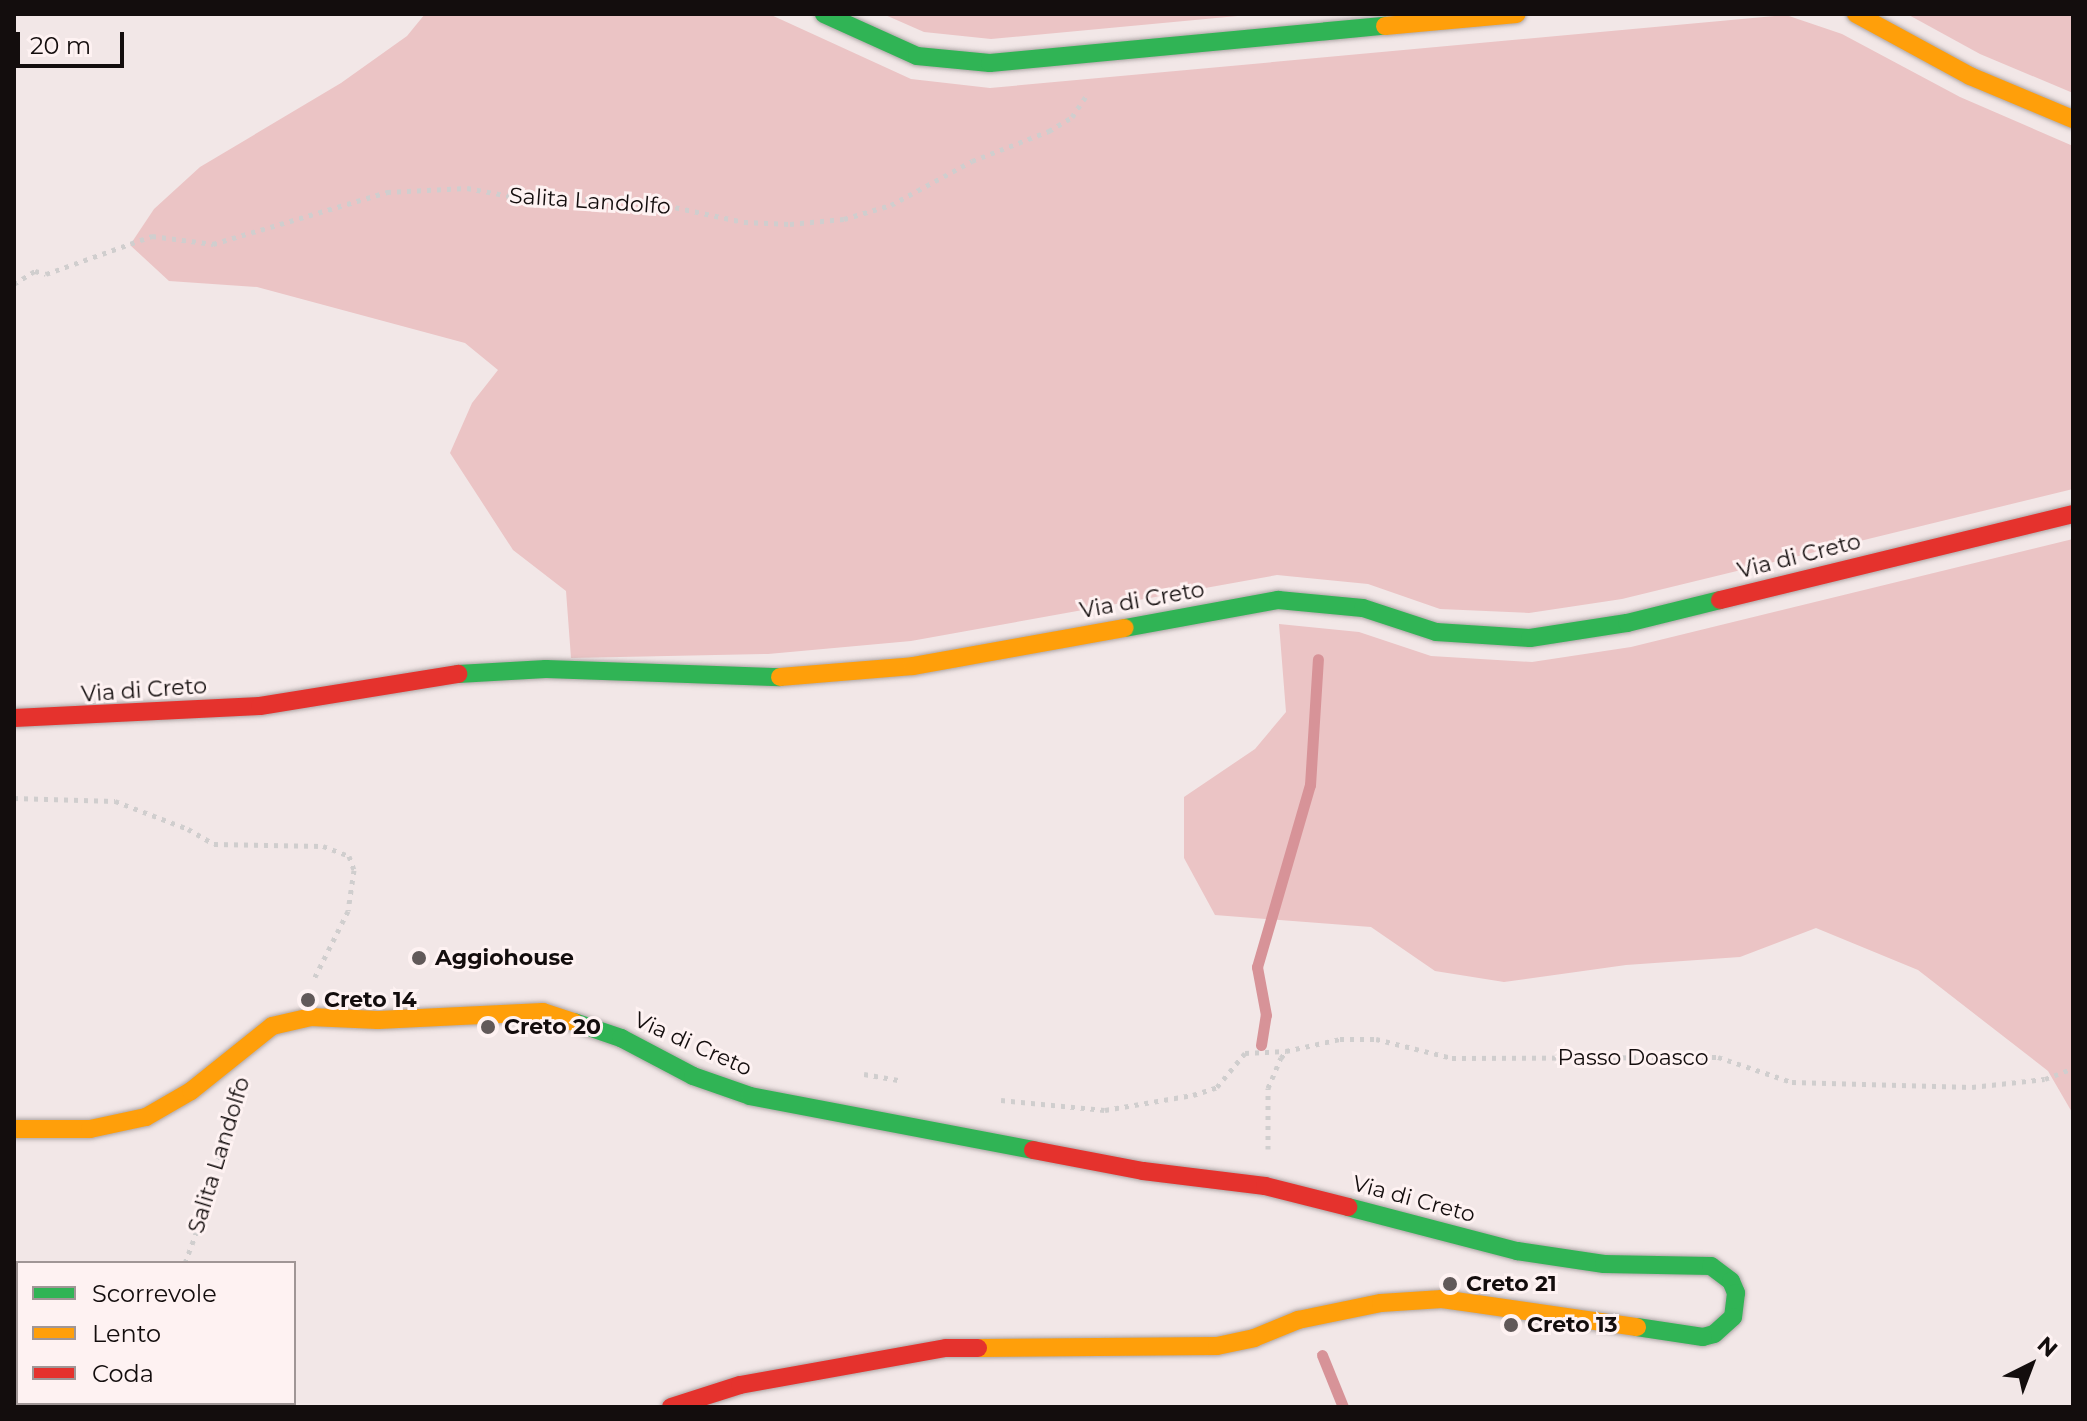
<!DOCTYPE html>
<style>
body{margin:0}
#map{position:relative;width:2087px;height:1421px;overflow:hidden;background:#f2e7e7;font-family:Montserrat,sans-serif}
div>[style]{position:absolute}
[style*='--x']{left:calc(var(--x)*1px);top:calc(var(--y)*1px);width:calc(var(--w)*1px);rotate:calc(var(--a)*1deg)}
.green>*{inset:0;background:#ebc4c5}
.stream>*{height:11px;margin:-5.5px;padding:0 5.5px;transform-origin:5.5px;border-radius:5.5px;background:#d79398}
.path>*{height:5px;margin-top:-2.5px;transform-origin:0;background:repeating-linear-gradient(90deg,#d0cece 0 4px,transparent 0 10px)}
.roads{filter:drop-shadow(0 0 2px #ada5a5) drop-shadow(0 0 2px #ada5a5)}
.fast>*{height:18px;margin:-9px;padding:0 9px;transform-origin:9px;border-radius:9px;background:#30b455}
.slow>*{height:18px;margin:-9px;padding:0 9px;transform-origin:9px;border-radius:9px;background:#ff9f0a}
.jam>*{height:18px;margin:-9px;padding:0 9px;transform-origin:9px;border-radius:9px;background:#e5322d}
.dots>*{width:22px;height:22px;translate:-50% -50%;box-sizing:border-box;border:4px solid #fef2f2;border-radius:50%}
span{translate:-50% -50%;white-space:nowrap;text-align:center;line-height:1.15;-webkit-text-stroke:6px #fef2f2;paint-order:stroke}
.street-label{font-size:22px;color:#130d0d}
.poi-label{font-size:22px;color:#130d0d;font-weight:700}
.left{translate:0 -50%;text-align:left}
.frame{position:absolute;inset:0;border:16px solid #130d0d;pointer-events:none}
.legend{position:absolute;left:16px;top:1261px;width:280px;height:144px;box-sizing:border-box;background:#fef2f2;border:2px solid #a09696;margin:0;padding:10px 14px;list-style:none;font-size:24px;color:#130d0d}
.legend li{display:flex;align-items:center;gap:16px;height:40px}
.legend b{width:40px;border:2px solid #a09696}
.north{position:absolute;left:1991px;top:1325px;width:80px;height:80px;-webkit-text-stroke:6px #fef2f2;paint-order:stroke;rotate:42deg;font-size:22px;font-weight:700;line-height:32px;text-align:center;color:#130d0d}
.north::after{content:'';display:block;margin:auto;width:28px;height:36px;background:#130d0d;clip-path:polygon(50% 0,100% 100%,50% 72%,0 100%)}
.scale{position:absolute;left:16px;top:32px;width:108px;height:36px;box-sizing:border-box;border:4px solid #130d0d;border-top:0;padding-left:10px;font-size:24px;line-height:28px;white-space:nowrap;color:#130d0d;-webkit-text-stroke:6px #fef2f2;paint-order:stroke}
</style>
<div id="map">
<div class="green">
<div style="clip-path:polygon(425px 14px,769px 14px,911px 79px,990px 88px,1786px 15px,1842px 34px,1960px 97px,2073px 146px,2073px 489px,1622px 599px,1529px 613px,1440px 609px,1368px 584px,1277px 575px,911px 641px,768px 654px,571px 658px,566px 591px,513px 550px,450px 453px,472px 403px,498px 370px,465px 343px,257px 287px,169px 281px,130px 245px,154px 209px,200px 167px,341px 83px,407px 36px)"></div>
<div style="clip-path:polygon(883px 14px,1259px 14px,991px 39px,924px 32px)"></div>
<div style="clip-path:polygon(1907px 14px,2073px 14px,2073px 93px,1980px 54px)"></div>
<div style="clip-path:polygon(2073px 539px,2073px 1114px,2048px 1071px,1918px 970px,1816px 928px,1740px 957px,1626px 965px,1504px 982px,1435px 971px,1371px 927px,1215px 915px,1184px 858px,1184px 797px,1255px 749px,1286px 712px,1279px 624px,1359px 632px,1431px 656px,1532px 662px,1631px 647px)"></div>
</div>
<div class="stream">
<div style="--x:1261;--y:1045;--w:30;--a:-81"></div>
<div style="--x:1266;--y:1015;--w:49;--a:-100.6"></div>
<div style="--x:1257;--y:967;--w:190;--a:-73.8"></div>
<div style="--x:1310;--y:785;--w:126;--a:-86.4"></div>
<div style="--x:1322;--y:1355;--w:56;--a:68"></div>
</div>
<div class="path">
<div style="--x:14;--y:284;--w:25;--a:-32"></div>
<div style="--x:35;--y:271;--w:11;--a:15"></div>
<div style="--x:46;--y:274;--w:113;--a:-19.7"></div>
<div style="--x:152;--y:236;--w:62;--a:7.5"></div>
<div style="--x:213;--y:244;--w:182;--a:-16.6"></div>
<div style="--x:387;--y:192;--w:80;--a:-2.9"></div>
<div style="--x:467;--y:188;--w:49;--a:10.6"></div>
<div style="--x:515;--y:197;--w:131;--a:1.7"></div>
<div style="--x:646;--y:201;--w:100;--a:12.1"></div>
<div style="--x:744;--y:222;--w:46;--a:2.5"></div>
<div style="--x:790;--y:224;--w:54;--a:-5.3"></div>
<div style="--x:844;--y:219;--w:49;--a:-16.6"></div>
<div style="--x:891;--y:205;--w:92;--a:-28.5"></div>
<div style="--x:972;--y:161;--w:83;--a:-21.3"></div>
<div style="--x:1049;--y:131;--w:27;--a:-31"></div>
<div style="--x:1072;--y:117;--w:29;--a:-56"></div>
<div style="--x:14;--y:798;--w:101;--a:1.7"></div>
<div style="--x:115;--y:801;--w:78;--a:21"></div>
<div style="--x:188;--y:829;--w:30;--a:30"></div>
<div style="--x:214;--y:844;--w:109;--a:1.1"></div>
<div style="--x:323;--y:846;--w:28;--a:21"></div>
<div style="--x:349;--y:856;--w:15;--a:70"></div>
<div style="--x:354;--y:870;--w:41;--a:98.3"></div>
<div style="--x:348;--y:911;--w:76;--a:116.6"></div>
<div style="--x:864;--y:1074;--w:39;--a:10"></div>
<div style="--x:1001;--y:1100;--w:104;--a:5.5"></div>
<div style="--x:1105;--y:1110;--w:89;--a:-9.7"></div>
<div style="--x:1193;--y:1095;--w:25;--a:-18"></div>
<div style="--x:1217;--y:1087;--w:44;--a:-50.5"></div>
<div style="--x:1245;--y:1053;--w:41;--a:-2.8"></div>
<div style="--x:1268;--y:1149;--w:61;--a:-90"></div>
<div style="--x:1268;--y:1088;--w:33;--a:-67"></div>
<div style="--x:1281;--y:1058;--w:9;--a:-54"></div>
<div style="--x:1286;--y:1051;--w:55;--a:-12.5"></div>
<div style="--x:1340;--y:1039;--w:36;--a:0"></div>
<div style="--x:1376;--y:1039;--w:78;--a:14"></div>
<div style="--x:1452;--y:1058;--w:266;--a:-0.2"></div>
<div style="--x:1718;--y:1057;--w:78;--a:18.7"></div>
<div style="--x:1792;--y:1082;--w:180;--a:1.6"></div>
<div style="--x:1972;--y:1087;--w:73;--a:-6.3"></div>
<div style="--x:2045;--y:1079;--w:30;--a:-21"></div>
<div style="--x:185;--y:1263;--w:69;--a:-69.7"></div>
<div style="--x:209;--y:1198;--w:89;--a:-76.4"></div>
<div style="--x:141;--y:1407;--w:4;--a:-76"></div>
</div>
<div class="roads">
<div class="fast">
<div style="--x:824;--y:14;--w:102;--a:24.3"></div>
<div style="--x:917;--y:56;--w:73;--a:5.5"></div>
<div style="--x:990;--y:63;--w:397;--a:-5.4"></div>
<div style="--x:1125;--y:628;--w:156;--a:-10.4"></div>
<div style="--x:1278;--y:600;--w:85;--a:5.4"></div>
<div style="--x:1363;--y:608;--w:77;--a:18.2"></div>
<div style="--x:1436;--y:632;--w:94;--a:3.7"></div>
<div style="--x:1530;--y:638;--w:98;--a:-8.8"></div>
<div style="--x:1627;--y:623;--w:96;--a:-13.9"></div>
<div style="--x:458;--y:674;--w:88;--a:-3.3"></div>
<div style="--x:546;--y:669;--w:234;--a:2"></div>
<div style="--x:574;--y:1022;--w:50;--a:18.8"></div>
<div style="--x:621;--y:1038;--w:81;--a:27.8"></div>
<div style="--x:693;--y:1076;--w:60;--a:19.3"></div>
<div style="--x:750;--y:1096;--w:288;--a:10.8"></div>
<div style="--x:1348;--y:1207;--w:175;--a:14.6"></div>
<div style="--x:1517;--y:1251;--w:88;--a:8.5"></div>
<div style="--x:1604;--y:1264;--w:107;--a:1.1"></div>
<div style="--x:1711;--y:1266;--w:25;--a:37"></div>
<div style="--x:1731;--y:1281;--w:13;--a:67"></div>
<div style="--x:1736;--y:1293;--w:24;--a:97"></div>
<div style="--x:1733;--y:1317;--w:25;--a:138"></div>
<div style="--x:1714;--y:1334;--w:11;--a:165"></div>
<div style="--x:1703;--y:1337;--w:67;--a:-171.4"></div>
</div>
<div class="slow">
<div style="--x:1856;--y:14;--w:130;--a:28.5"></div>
<div style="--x:1970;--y:76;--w:112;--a:22.7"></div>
<div style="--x:1385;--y:26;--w:132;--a:-5.2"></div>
<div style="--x:780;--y:677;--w:133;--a:-4.7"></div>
<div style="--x:913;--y:666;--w:215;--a:-10.2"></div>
<div style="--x:14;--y:1129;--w:76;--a:0"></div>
<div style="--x:90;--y:1129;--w:57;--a:-12.1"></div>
<div style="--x:146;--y:1117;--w:52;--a:-30"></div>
<div style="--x:191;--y:1091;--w:104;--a:-38.7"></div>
<div style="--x:272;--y:1026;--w:39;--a:-13"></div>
<div style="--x:310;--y:1017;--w:68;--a:2.5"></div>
<div style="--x:378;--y:1020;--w:165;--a:-2.8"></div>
<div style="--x:543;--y:1012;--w:33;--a:18"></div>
<div style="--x:978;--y:1348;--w:239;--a:-0.5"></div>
<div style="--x:1217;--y:1346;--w:38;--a:-12"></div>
<div style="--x:1254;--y:1338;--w:48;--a:-22.2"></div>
<div style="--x:1298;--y:1320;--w:85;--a:-11.6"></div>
<div style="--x:1381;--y:1303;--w:61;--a:-3.8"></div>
<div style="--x:1442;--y:1299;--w:197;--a:8.2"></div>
</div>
<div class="jam">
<div style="--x:1720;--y:600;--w:363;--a:-13.7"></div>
<div style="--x:14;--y:718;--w:246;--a:-2.8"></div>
<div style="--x:260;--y:706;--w:201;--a:-9.2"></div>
<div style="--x:1033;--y:1150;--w:112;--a:10.8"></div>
<div style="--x:1143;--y:1171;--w:123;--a:7"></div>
<div style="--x:1265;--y:1186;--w:86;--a:14.2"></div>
<div style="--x:671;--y:1407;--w:72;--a:-17.7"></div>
<div style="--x:740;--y:1385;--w:209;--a:-10.2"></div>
<div style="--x:946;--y:1348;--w:32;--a:0"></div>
</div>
</div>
<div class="dots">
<div style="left:419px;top:958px;background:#615959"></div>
<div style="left:308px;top:1000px;background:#615959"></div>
<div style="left:488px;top:1027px;background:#615959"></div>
<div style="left:1450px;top:1284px;background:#615959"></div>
<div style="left:1511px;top:1325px;background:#615959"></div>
</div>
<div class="street-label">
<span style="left:590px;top:201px;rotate:4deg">Salita Landolfo</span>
<span style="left:1799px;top:556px;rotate:-14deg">Via di Creto</span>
<span style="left:1142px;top:600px;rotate:-10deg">Via di Creto</span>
<span style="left:144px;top:690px;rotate:-4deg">Via di Creto</span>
<span style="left:693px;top:1044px;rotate:24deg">Via di Creto</span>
<span style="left:1633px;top:1058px">Passo Doasco</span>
<span style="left:219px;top:1155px;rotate:-73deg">Salita Landolfo</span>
<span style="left:1414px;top:1199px;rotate:15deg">Via di Creto</span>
</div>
<div class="poi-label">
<span class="left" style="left:435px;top:958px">Aggiohouse</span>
<span class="left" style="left:324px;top:1000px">Creto 14</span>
<span class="left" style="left:504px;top:1027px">Creto 20</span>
<span class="left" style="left:1466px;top:1284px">Creto 21</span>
<span class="left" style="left:1527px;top:1325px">Creto 13</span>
</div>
<div class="frame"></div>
<ul class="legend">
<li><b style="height:10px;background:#30b455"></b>Scorrevole</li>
<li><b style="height:10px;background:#ff9f0a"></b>Lento</li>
<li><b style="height:10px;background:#e5322d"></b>Coda</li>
</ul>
<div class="north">N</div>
<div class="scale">20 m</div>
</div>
